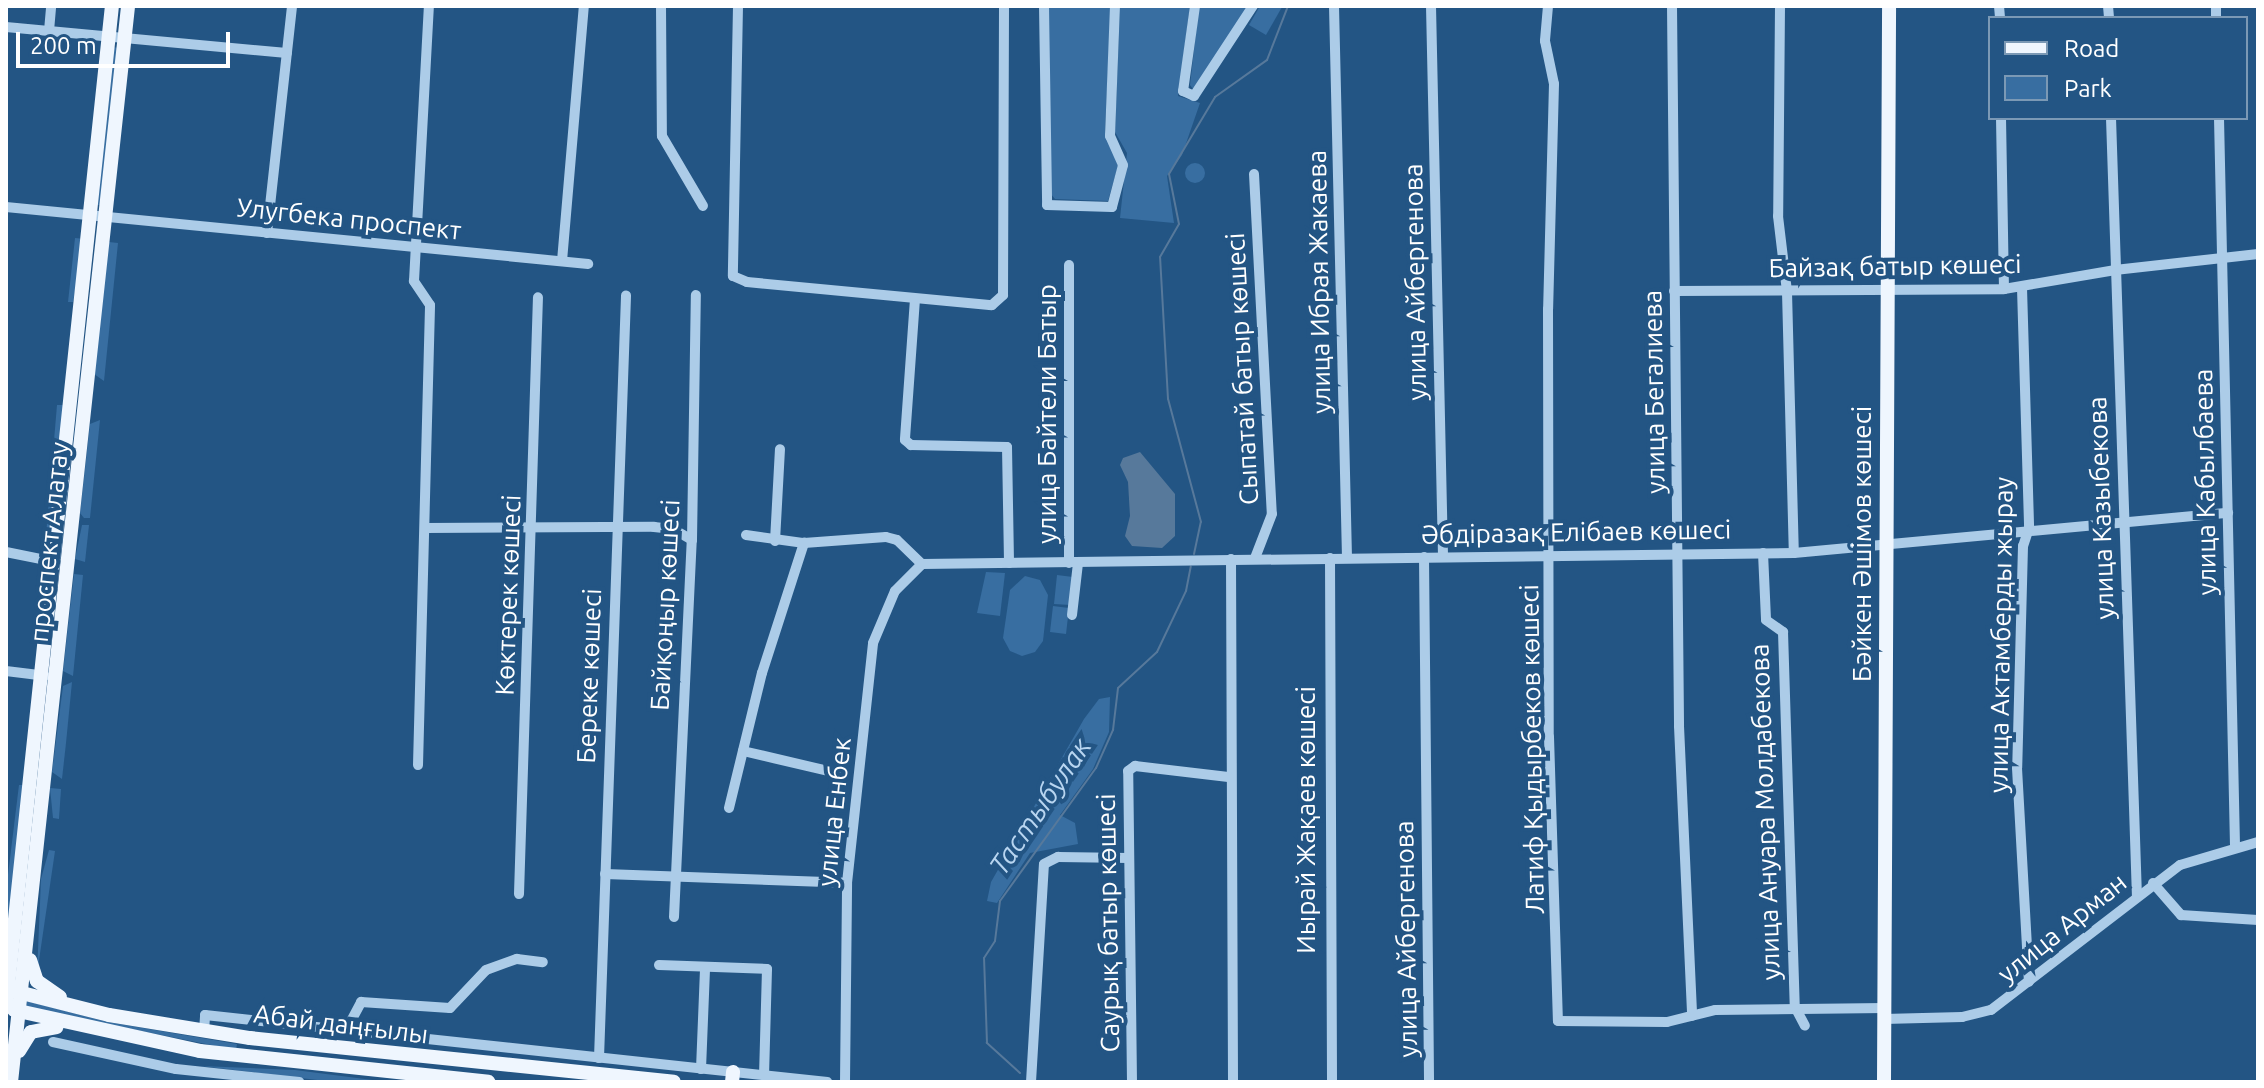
<!DOCTYPE html>
<meta charset="utf-8">
<style>
body{margin:0}
#map{position:relative;width:2264px;height:1088px;overflow:hidden;background:#235584;font-family:Ubuntu,sans-serif}
div>[style]{position:absolute}
[style*='--x']{left:calc(var(--x)*1px);top:calc(var(--y)*1px);width:calc(var(--w)*1px);rotate:calc(var(--a)*1deg)}
.green>*{inset:0;background:#386ea1}
.round{border-radius:50%}
.water>*{inset:0;background:#57799b}
.stream>*{height:2px;margin:-1px;padding:0 1px;transform-origin:1px;border-radius:1px;background:#57799b}
.minor>*{height:10px;margin:-5px;padding:0 5px;transform-origin:5px;border-radius:5px;background:#accce8}
.major>*{height:14px;margin:-7px;padding:0 7px;transform-origin:7px;border-radius:7px;background:#eff6fe}
span{translate:-50% -50%;white-space:nowrap;text-align:center;line-height:1.15;-webkit-text-stroke:8px #235584;paint-order:stroke}
.street-label{font-size:26px;color:#fff}
.water-label{font-size:28px;color:#b8d5f0;font-style:italic}
.frame{position:absolute;inset:0;border:8px solid #fff;pointer-events:none}
.legend{position:absolute;left:1988px;top:16px;width:260px;height:104px;box-sizing:border-box;background:#235584;border:2px solid #7b99b5;margin:0;padding:10px 14px;list-style:none;font-size:24px;color:#fff}
.legend li{display:flex;align-items:center;gap:16px;height:40px}
.legend b{width:40px;border:2px solid #7b99b5}
.scale{position:absolute;left:16px;top:32px;width:214px;height:36px;box-sizing:border-box;border:4px solid #fff;border-top:0;padding-left:10px;font-size:24px;line-height:28px;white-space:nowrap;color:#fff;-webkit-text-stroke:6px #235584;paint-order:stroke}
</style>
<div id="map">
<div class="green">
<div style="clip-path:polygon(1049px 6px,1111px 6px,1105px 130px,1118px 166px,1108px 201px,1055px 199px,1050px 193px)"></div>
<div style="clip-path:polygon(1120px 6px,1190px 6px,1178px 96px,1200px 103px,1182px 155px,1167px 176px,1174px 223px,1120px 218px,1127px 153px,1115px 132px)"></div>
<div style="clip-path:polygon(1199px 6px,1249px 6px,1193px 89px,1190px 85px)"></div>
<div style="clip-path:polygon(1260px 6px,1282px 7px,1266px 35px,1249px 25px)"></div>
<div style="clip-path:polygon(112px 47px,120px 48px,104px 205px,96px 205px)"></div>
<div class="round" style="left:1185px;top:163px;width:20px;height:20px"></div>
<div style="clip-path:polygon(75px 238px,85px 239px,73px 302px,68px 302px)"></div>
<div style="clip-path:polygon(109px 242px,118px 243px,104px 381px,94px 374px)"></div>
<div style="clip-path:polygon(57px 405px,67px 405px,51px 553px,44px 559px)"></div>
<div style="clip-path:polygon(100px 420px,90px 518px,84px 518px,80px 513px,90px 424px)"></div>
<div style="clip-path:polygon(82px 525px,89px 525px,85px 562px,75px 559px)"></div>
<div style="clip-path:polygon(986px 572px,1005px 573px,1000px 616px,977px 613px)"></div>
<div style="clip-path:polygon(74px 574px,83px 575px,73px 676px,63px 671px)"></div>
<div style="clip-path:polygon(1057px 575px,1073px 577px,1070px 605px,1054px 604px)"></div>
<div style="clip-path:polygon(1025px 576px,1040px 580px,1048px 595px,1043px 641px,1035px 652px,1022px 656px,1010px 651px,1003px 638px,1010px 590px)"></div>
<div style="clip-path:polygon(1053px 606px,1069px 608px,1066px 634px,1050px 632px)"></div>
<div style="clip-path:polygon(72px 682px,66px 743px,62px 779px,52px 772px,63px 686px)"></div>
<div style="clip-path:polygon(1110px 697px,1109px 732px,1093px 769px,1060px 815px,1075px 823px,1078px 844px,1030px 853px,997px 903px,987px 901px,991px 882px,1084px 719px,1099px 699px)"></div>
<div style="clip-path:polygon(19px 785px,27px 785px,6px 940px,6px 891px)"></div>
<div style="clip-path:polygon(50px 788px,61px 789px,59px 819px,53px 818px)"></div>
<div style="clip-path:polygon(49px 850px,55px 851px,37px 974px,41px 879px)"></div>
<div style="clip-path:polygon(27px 1001px,108px 1022px,237px 1044px,236px 1050px,26px 1008px)"></div>
<div style="clip-path:polygon(201px 1066px,295px 1070px,388px 1082px,334px 1082px)"></div>
</div>
<div class="water">
<div style="clip-path:polygon(1140px 452px,1175px 494px,1175px 536px,1162px 548px,1132px 546px,1125px 536px,1130px 516px,1128px 482px,1120px 465px,1123px 458px)"></div>
</div>
<div class="stream">
<div style="--x:1194;--y:554;--w:33;--a:-78"></div>
<div style="--x:1201;--y:522;--w:127;--a:-105"></div>
<div style="--x:1168;--y:399;--w:142;--a:-93.2"></div>
<div style="--x:1160;--y:257;--w:38;--a:-60"></div>
<div style="--x:1179;--y:224;--w:51;--a:-101.3"></div>
<div style="--x:1169;--y:174;--w:90;--a:-59.1"></div>
<div style="--x:1215;--y:97;--w:64;--a:-35.4"></div>
<div style="--x:1267;--y:60;--w:58;--a:-68.7"></div>
<div style="--x:1020;--y:1073;--w:45;--a:-137.7"></div>
<div style="--x:987;--y:1043;--w:85;--a:-92"></div>
<div style="--x:984;--y:958;--w:20;--a:-57"></div>
<div style="--x:995;--y:941;--w:40;--a:-82.9"></div>
<div style="--x:1000;--y:901;--w:164;--a:-54.2"></div>
<div style="--x:1096;--y:768;--w:42;--a:-65.9"></div>
<div style="--x:1113;--y:730;--w:42;--a:-83.2"></div>
<div style="--x:1118;--y:688;--w:53;--a:-42.7"></div>
<div style="--x:1157;--y:652;--w:68;--a:-64.6"></div>
<div style="--x:1186;--y:591;--w:25;--a:-79"></div>
</div>
<div class="minor">
<div style="--x:661;--y:6;--w:130;--a:89.6"></div>
<div style="--x:662;--y:136;--w:81;--a:59.6"></div>
<div style="--x:738;--y:6;--w:270;--a:91.1"></div>
<div style="--x:733;--y:276;--w:15;--a:23"></div>
<div style="--x:747;--y:282;--w:246;--a:5.4"></div>
<div style="--x:992;--y:305;--w:15;--a:-42"></div>
<div style="--x:1003;--y:295;--w:289;--a:-89.8"></div>
<div style="--x:1044;--y:6;--w:199;--a:89.1"></div>
<div style="--x:1047;--y:205;--w:65;--a:1.8"></div>
<div style="--x:1112;--y:207;--w:43;--a:-75.3"></div>
<div style="--x:1123;--y:165;--w:32;--a:-114"></div>
<div style="--x:1110;--y:136;--w:130;--a:-87.8"></div>
<div style="--x:1195;--y:6;--w:86;--a:98"></div>
<div style="--x:1183;--y:91;--w:12;--a:24"></div>
<div style="--x:1194;--y:96;--w:108;--a:-56.8"></div>
<div style="--x:1334;--y:6;--w:551;--a:88.65"></div>
<div style="--x:1431;--y:6;--w:551;--a:88.75"></div>
<div style="--x:1548;--y:6;--w:35;--a:95"></div>
<div style="--x:1545;--y:41;--w:44;--a:78.2"></div>
<div style="--x:1554;--y:84;--w:225;--a:91.5"></div>
<div style="--x:1548;--y:309;--w:428;--a:89.9"></div>
<div style="--x:1549;--y:737;--w:284;--a:88.2"></div>
<div style="--x:1558;--y:1021;--w:109;--a:0.5"></div>
<div style="--x:1667;--y:1022;--w:49;--a:-14"></div>
<div style="--x:1715;--y:1010;--w:170;--a:-0.7"></div>
<div style="--x:1672;--y:6;--w:720;--a:89.44"></div>
<div style="--x:1679;--y:726;--w:290;--a:87.4"></div>
<div style="--x:1780;--y:6;--w:210;--a:90.5"></div>
<div style="--x:1778;--y:216;--w:77;--a:83.2"></div>
<div style="--x:1787;--y:292;--w:261;--a:88.5"></div>
<div style="--x:1999;--y:6;--w:12;--a:85"></div>
<div style="--x:2108;--y:6;--w:12;--a:85"></div>
<div style="--x:2216;--y:6;--w:12;--a:90"></div>
<div style="--x:6;--y:27;--w:282;--a:5.3"></div>
<div style="--x:49;--y:31;--w:25;--a:-85"></div>
<div style="--x:2001;--y:118;--w:171;--a:89"></div>
<div style="--x:2111;--y:118;--w:779;--a:88.09"></div>
<div style="--x:2219;--y:118;--w:727;--a:88.74"></div>
<div style="--x:1254;--y:174;--w:340;--a:87"></div>
<div style="--x:1272;--y:514;--w:47;--a:111.1"></div>
<div style="--x:6;--y:207;--w:585;--a:5.59"></div>
<div style="--x:267;--y:233;--w:228;--a:-83.7"></div>
<div style="--x:562;--y:261;--w:256;--a:-85.1"></div>
<div style="--x:1069;--y:265;--w:298;--a:90"></div>
<div style="--x:2022;--y:288;--w:240;--a:88.3"></div>
<div style="--x:2029;--y:528;--w:19;--a:108"></div>
<div style="--x:2023;--y:546;--w:222;--a:91.5"></div>
<div style="--x:2017;--y:768;--w:214;--a:86.8"></div>
<div style="--x:1674;--y:291;--w:330;--a:-0.3"></div>
<div style="--x:2004;--y:289;--w:113;--a:-9.7"></div>
<div style="--x:2115;--y:270;--w:144;--a:-6.4"></div>
<div style="--x:915;--y:299;--w:141;--a:94.1"></div>
<div style="--x:905;--y:440;--w:8;--a:40"></div>
<div style="--x:911;--y:445;--w:96;--a:1.2"></div>
<div style="--x:1007;--y:447;--w:116;--a:89"></div>
<div style="--x:425;--y:528;--w:229;--a:-0.3"></div>
<div style="--x:654;--y:527;--w:19;--a:6"></div>
<div style="--x:673;--y:529;--w:22;--a:30"></div>
<div style="--x:746;--y:535;--w:59;--a:7.9"></div>
<div style="--x:804;--y:543;--w:82;--a:-4.2"></div>
<div style="--x:886;--y:537;--w:11;--a:15"></div>
<div style="--x:897;--y:540;--w:35;--a:44"></div>
<div style="--x:775;--y:541;--w:92;--a:-86.9"></div>
<div style="--x:6;--y:552;--w:50;--a:11.5"></div>
<div style="--x:1763;--y:553;--w:67;--a:87.4"></div>
<div style="--x:1766;--y:620;--w:21;--a:35"></div>
<div style="--x:1783;--y:632;--w:375;--a:88.2"></div>
<div style="--x:1795;--y:1007;--w:21;--a:62"></div>
<div style="--x:1424;--y:557;--w:525;--a:89.45"></div>
<div style="--x:1330;--y:558;--w:524;--a:89.78"></div>
<div style="--x:1231;--y:559;--w:523;--a:89.78"></div>
<div style="--x:1072;--y:615;--w:52;--a:-83.4"></div>
<div style="--x:6;--y:671;--w:39;--a:7"></div>
<div style="--x:743;--y:751;--w:105;--a:13.2"></div>
<div style="--x:418;--y:765;--w:460;--a:-88.5"></div>
<div style="--x:430;--y:305;--w:29;--a:-124"></div>
<div style="--x:414;--y:281;--w:275;--a:-86.9"></div>
<div style="--x:729;--y:808;--w:139;--a:-76.3"></div>
<div style="--x:762;--y:673;--w:137;--a:-72.1"></div>
<div style="--x:605;--y:874;--w:242;--a:2.1"></div>
<div style="--x:2153;--y:883;--w:43;--a:48.8"></div>
<div style="--x:2181;--y:915;--w:77;--a:3.7"></div>
<div style="--x:519;--y:894;--w:597;--a:-88.18"></div>
<div style="--x:674;--y:917;--w:377;--a:-87.3"></div>
<div style="--x:692;--y:540;--w:245;--a:-89.1"></div>
<div style="--x:659;--y:965;--w:108;--a:2.1"></div>
<div style="--x:767;--y:969;--w:106;--a:91.6"></div>
<div style="--x:1884;--y:1019;--w:78;--a:-1.5"></div>
<div style="--x:1962;--y:1017;--w:30;--a:-14"></div>
<div style="--x:1991;--y:1010;--w:238;--a:-37.5"></div>
<div style="--x:2180;--y:865;--w:81;--a:-16.4"></div>
<div style="--x:350;--y:1023;--w:24;--a:-62"></div>
<div style="--x:361;--y:1002;--w:89;--a:3.9"></div>
<div style="--x:450;--y:1008;--w:52;--a:-46.5"></div>
<div style="--x:486;--y:970;--w:33;--a:-20"></div>
<div style="--x:517;--y:959;--w:26;--a:7"></div>
<div style="--x:204;--y:1031;--w:16;--a:-86"></div>
<div style="--x:205;--y:1015;--w:626;--a:6.15"></div>
<div style="--x:53;--y:1042;--w:126;--a:12.4"></div>
<div style="--x:176;--y:1069;--w:124;--a:6"></div>
<div style="--x:599;--y:1058;--w:763;--a:-87.97"></div>
<div style="--x:701;--y:1069;--w:101;--a:-87.7"></div>
<div style="--x:845;--y:1082;--w:199;--a:-89.4"></div>
<div style="--x:847;--y:883;--w:241;--a:-83.8"></div>
<div style="--x:873;--y:643;--w:56;--a:-67.1"></div>
<div style="--x:895;--y:591;--w:38;--a:-45"></div>
<div style="--x:922;--y:564;--w:872;--a:-0.72"></div>
<div style="--x:1794;--y:553;--w:436;--a:-5.3"></div>
<div style="--x:1031;--y:1082;--w:218;--a:-86.6"></div>
<div style="--x:1044;--y:864;--w:16;--a:-27"></div>
<div style="--x:1058;--y:857;--w:71;--a:0.8"></div>
<div style="--x:1132;--y:1082;--w:311;--a:-90.7"></div>
<div style="--x:1128;--y:771;--w:9;--a:-36"></div>
<div style="--x:1135;--y:766;--w:94;--a:6.7"></div>
</div>
<div class="major">
<div style="--x:30;--y:960;--w:22;--a:72"></div>
<div style="--x:37;--y:981;--w:28;--a:35"></div>
<div style="--x:14;--y:991;--w:98;--a:14.2"></div>
<div style="--x:109;--y:1015;--w:143;--a:9.3"></div>
<div style="--x:250;--y:1038;--w:426;--a:5.9"></div>
<div style="--x:6;--y:1004;--w:1004;--a:-83.94"></div>
<div style="--x:14;--y:1010;--w:190;--a:12.4"></div>
<div style="--x:200;--y:1051;--w:290;--a:6.1"></div>
<div style="--x:19;--y:1051;--w:22;--a:-58"></div>
<div style="--x:31;--y:1032;--w:26;--a:-11"></div>
<div style="--x:11;--y:1082;--w:1082;--a:-83.79"></div>
<div style="--x:732;--y:1082;--w:10;--a:-84"></div>
<div style="--x:1884;--y:1082;--w:1076;--a:-89.73"></div>
</div>
<div class="street-label">
<span style="left:349px;top:219px;rotate:6deg">Улугбека проспект</span>
<span style="left:1895px;top:266px;rotate:-1deg">Байзақ батыр көшесі</span>
<span style="left:1319px;top:282px;rotate:-91deg">улица Ибрая Жакаева</span>
<span style="left:1415px;top:282px;rotate:-91deg">улица Айбергенова</span>
<span style="left:1242px;top:369px;rotate:-93deg">Сыпатай батыр көшесі</span>
<span style="left:1654px;top:392px;rotate:-91deg">улица Бегалиева</span>
<span style="left:1047px;top:414px;rotate:-90deg">улица Байтели Батыр</span>
<span style="left:2205px;top:482px;rotate:-91deg">улица Кабылбаева</span>
<span style="left:2101px;top:508px;rotate:-92deg">улица Казыбекова</span>
<span style="left:1576px;top:532px;rotate:-1deg">Әбдіразақ Елібаев көшесі</span>
<span style="left:49px;top:542px;rotate:-84deg">проспект Алатау</span>
<span style="left:1862px;top:544px;rotate:-90deg">Бәйкен Әшімов көшесі</span>
<span style="left:508px;top:595px;rotate:-88deg">Көктерек көшесі</span>
<span style="left:665px;top:605px;rotate:-87deg">Байқоңыр көшесі</span>
<span style="left:2001px;top:635px;rotate:-89deg">улица Актамберды жырау</span>
<span style="left:589px;top:676px;rotate:-88deg">Береке көшесі</span>
<span style="left:1532px;top:749px;rotate:-91deg">Латиф Қыдырбеков көшесі</span>
<span style="left:834px;top:812px;rotate:-84deg">улица Енбек</span>
<span style="left:1765px;top:812px;rotate:-92deg">улица Ануара Молдабекова</span>
<span style="left:1306px;top:820px;rotate:-90deg">Иырай Жақаев көшесі</span>
<span style="left:1108px;top:923px;rotate:-91deg">Саурық батыр көшесі</span>
<span style="left:2062px;top:928px;rotate:-39deg">улица Арман</span>
<span style="left:1406px;top:939px;rotate:-91deg">улица Айбергенова</span>
<span style="left:341px;top:1024px;rotate:7deg">Абай даңғылы</span>
</div>
<div class="water-label">
<span style="left:1040px;top:806px;rotate:-56deg">Тастыбулак</span>
</div>
<div class="frame"></div>
<ul class="legend">
<li><b style="height:10px;background:#eff6fe"></b>Road</li>
<li><b style="height:22px;background:#386ea1"></b>Park</li>
</ul>
<div class="scale">200 m</div>
</div>
